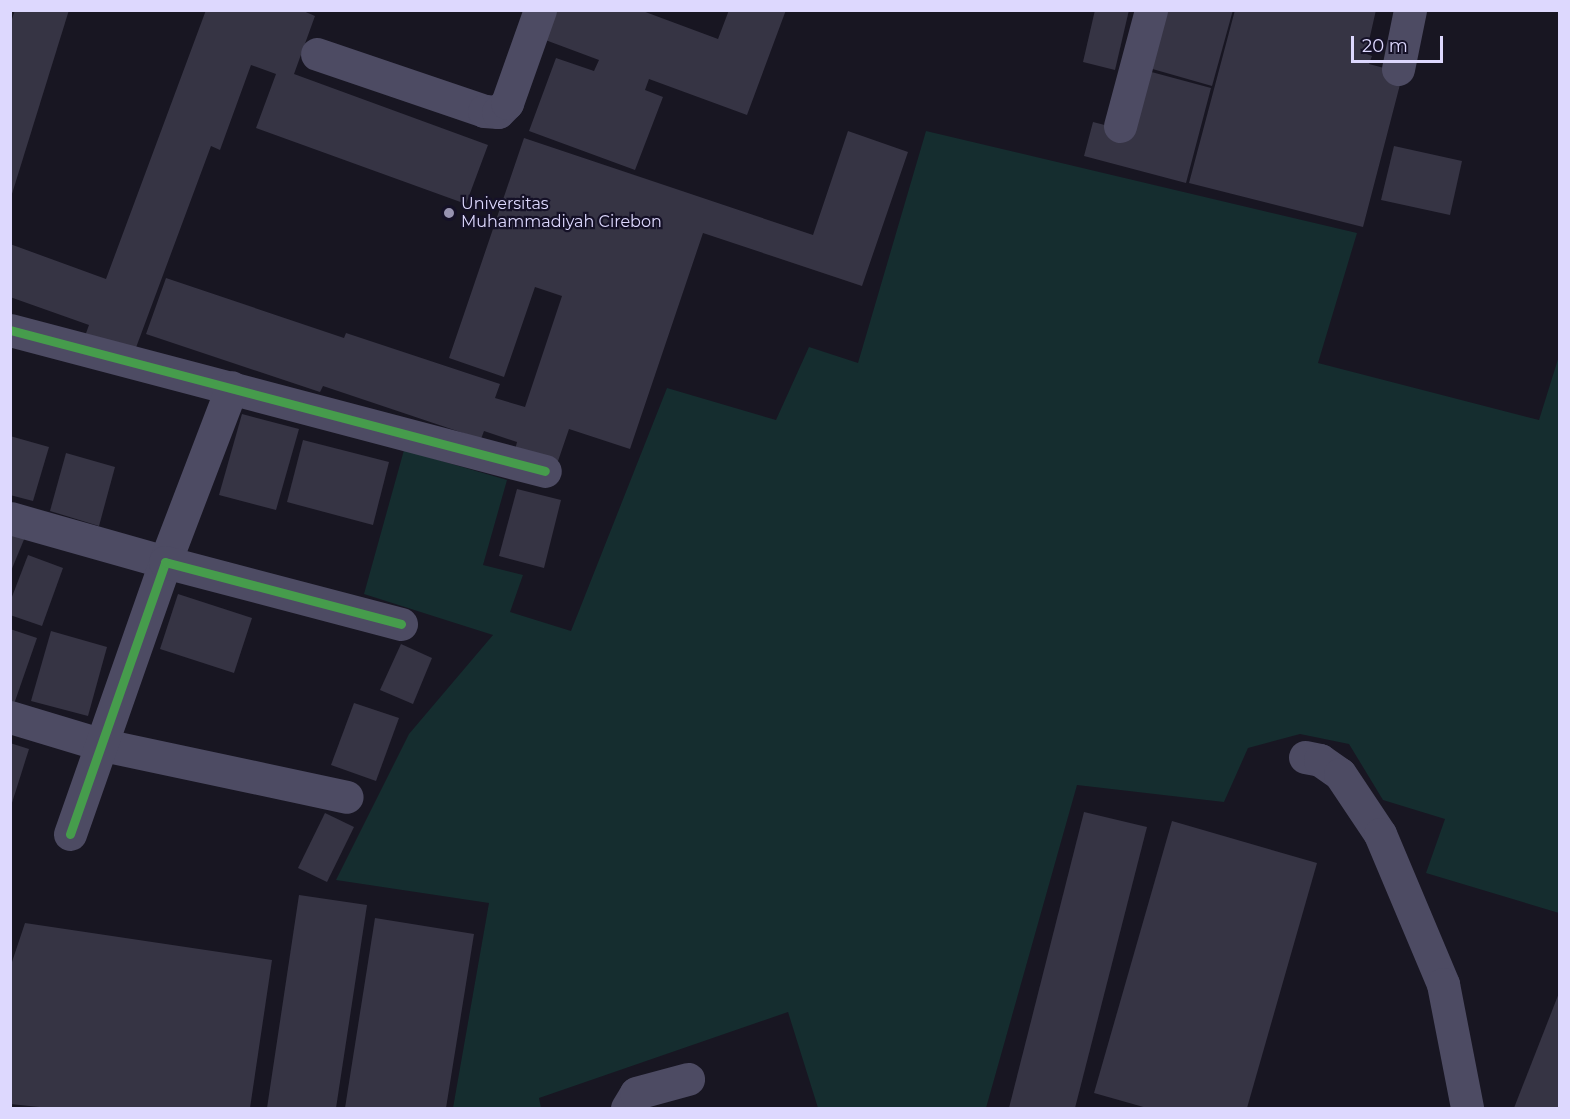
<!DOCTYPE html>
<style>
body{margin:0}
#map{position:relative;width:1570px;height:1119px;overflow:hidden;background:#181622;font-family:Montserrat,sans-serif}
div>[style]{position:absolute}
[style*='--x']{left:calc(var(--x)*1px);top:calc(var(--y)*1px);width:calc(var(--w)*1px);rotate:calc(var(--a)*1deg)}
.green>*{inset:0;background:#152d2f}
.building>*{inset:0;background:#363444}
.minor>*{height:33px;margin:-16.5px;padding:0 16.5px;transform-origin:16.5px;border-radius:16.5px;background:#4d4b63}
.cycleway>*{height:9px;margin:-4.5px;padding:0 4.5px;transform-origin:4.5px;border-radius:4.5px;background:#469c4c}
.dots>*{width:16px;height:16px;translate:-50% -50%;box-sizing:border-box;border:3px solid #151127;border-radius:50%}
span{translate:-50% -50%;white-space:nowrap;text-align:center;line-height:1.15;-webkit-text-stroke:4.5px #151127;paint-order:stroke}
.poi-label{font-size:16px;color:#ddd8fe}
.left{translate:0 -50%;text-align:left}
.frame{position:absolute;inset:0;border:12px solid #ddd8fe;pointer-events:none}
.scale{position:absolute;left:1351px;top:36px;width:92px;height:27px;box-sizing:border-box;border:3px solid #ddd8fe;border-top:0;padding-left:8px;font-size:18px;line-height:21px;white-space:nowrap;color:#ddd8fe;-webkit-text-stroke:4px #151127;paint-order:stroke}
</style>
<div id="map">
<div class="green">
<div style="clip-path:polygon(926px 131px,1357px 233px,1318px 363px,1539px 420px,1559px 356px,1559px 913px,1426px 873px,1445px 819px,1383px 800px,1349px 744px,1300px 734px,1248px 748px,1224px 802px,1077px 785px,986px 1108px,818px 1108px,788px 1012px,539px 1098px,541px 1108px,453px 1108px,489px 903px,336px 880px,409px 734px,493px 635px,364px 594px,404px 450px,507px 480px,483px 565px,523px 575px,510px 612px,571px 631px,667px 388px,776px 420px,809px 347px,858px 363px)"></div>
</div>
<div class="building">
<div style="clip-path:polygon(15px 10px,69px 10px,11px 197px,10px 25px)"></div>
<div style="clip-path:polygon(206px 10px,301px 10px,315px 16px,294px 74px,488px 145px,466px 204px,256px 128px,276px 74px,251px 65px,220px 150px,211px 146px,134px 353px,85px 336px,89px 325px,10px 297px,10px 244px,106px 279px)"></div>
<div style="clip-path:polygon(550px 10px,640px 10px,718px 39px,729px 10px,786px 10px,747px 115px,649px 79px,645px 90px,663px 97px,635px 170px,529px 131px,556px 58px,594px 71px,599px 60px,540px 38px)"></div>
<div style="clip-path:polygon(1095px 10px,1129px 10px,1115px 70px,1083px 62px)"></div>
<div style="clip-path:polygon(1165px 10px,1233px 10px,1212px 86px,1149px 68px)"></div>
<div style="clip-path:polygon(1235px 10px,1376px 10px,1366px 54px,1372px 56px,1369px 64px,1403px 73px,1363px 227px,1189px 183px)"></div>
<div style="clip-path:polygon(1144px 70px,1211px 88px,1186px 183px,1084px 156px,1093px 122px,1128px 131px)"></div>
<div style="clip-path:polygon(848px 131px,908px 152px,862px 286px,703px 233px,630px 449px,569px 429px,557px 464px,515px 450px,517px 442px,484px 431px,481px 439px,323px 386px,320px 392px,146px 334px,166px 278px,344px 338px,346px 333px,500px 384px,495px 398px,525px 407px,562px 296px,535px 287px,504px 377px,449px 358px,524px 138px,813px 235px)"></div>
<div style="clip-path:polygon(1394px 146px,1462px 161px,1450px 215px,1381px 200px)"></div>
<div style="clip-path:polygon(242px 414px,299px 429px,276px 510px,219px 495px)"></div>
<div style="clip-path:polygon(10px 436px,49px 447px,33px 501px,10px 495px)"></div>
<div style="clip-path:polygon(303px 440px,389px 462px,373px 525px,287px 502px)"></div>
<div style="clip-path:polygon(66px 453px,115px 467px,99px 526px,50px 511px)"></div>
<div style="clip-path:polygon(517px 489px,561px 500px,544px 568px,499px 556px)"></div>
<div style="clip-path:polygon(10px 531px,25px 537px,11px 571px,10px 571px)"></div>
<div style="clip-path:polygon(28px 555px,63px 568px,42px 626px,10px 615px,10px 602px)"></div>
<div style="clip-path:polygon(178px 594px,252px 618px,234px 673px,160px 649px)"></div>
<div style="clip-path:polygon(10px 629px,37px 638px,14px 704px,10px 703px)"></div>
<div style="clip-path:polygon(51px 631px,107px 647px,88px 716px,31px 701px)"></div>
<div style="clip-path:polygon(401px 644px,432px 658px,413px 704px,380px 690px)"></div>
<div style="clip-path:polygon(354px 703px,399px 718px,376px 781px,331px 765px)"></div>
<div style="clip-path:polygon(10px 743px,29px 749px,11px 806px,10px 806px)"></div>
<div style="clip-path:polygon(1084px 812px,1147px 827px,1075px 1108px,1009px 1108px)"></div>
<div style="clip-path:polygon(325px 813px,354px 827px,327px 882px,298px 868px)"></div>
<div style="clip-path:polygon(1172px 821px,1317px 863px,1247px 1108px,1147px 1108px,1094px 1093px)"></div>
<div style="clip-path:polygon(299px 895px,367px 905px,336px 1108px,267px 1108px)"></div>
<div style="clip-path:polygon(375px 918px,474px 934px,446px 1108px,345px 1108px)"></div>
<div style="clip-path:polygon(25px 923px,272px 960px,250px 1108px,49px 1108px,10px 1104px,10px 968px)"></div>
<div style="clip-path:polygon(1559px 993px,1560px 1108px,1514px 1108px)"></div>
</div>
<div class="minor">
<div style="--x:317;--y:54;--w:176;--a:18.8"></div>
<div style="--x:484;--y:111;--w:14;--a:4"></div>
<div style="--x:498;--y:112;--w:13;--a:-45"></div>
<div style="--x:507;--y:103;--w:99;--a:-70.5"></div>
<div style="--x:1398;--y:69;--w:60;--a:-78.5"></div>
<div style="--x:1120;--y:126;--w:120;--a:-75"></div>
<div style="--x:10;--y:330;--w:553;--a:14.76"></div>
<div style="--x:10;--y:518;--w:161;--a:15.8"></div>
<div style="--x:165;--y:562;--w:187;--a:-69.1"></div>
<div style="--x:10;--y:717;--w:97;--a:16.8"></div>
<div style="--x:103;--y:745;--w:249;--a:12"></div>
<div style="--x:1305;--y:757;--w:15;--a:11"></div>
<div style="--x:1320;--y:760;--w:24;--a:35"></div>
<div style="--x:1340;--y:774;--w:72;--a:56.3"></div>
<div style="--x:1380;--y:834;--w:163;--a:67.2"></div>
<div style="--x:1443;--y:984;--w:126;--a:79"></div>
<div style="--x:70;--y:834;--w:288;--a:-70.7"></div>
<div style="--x:165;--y:562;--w:244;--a:14.7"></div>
<div style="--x:627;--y:1108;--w:17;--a:-59"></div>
<div style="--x:636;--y:1093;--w:54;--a:-15.1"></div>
</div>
<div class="cycleway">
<div style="--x:10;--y:330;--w:553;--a:14.76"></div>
<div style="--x:70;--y:834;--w:288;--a:-70.7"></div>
<div style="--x:165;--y:562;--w:244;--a:14.7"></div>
</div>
<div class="dots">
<div style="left:449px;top:213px;background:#9894b1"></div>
</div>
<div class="poi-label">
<span class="left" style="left:461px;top:213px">Universitas<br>Muhammadiyah Cirebon</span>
</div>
<div class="frame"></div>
<div class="scale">20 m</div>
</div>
